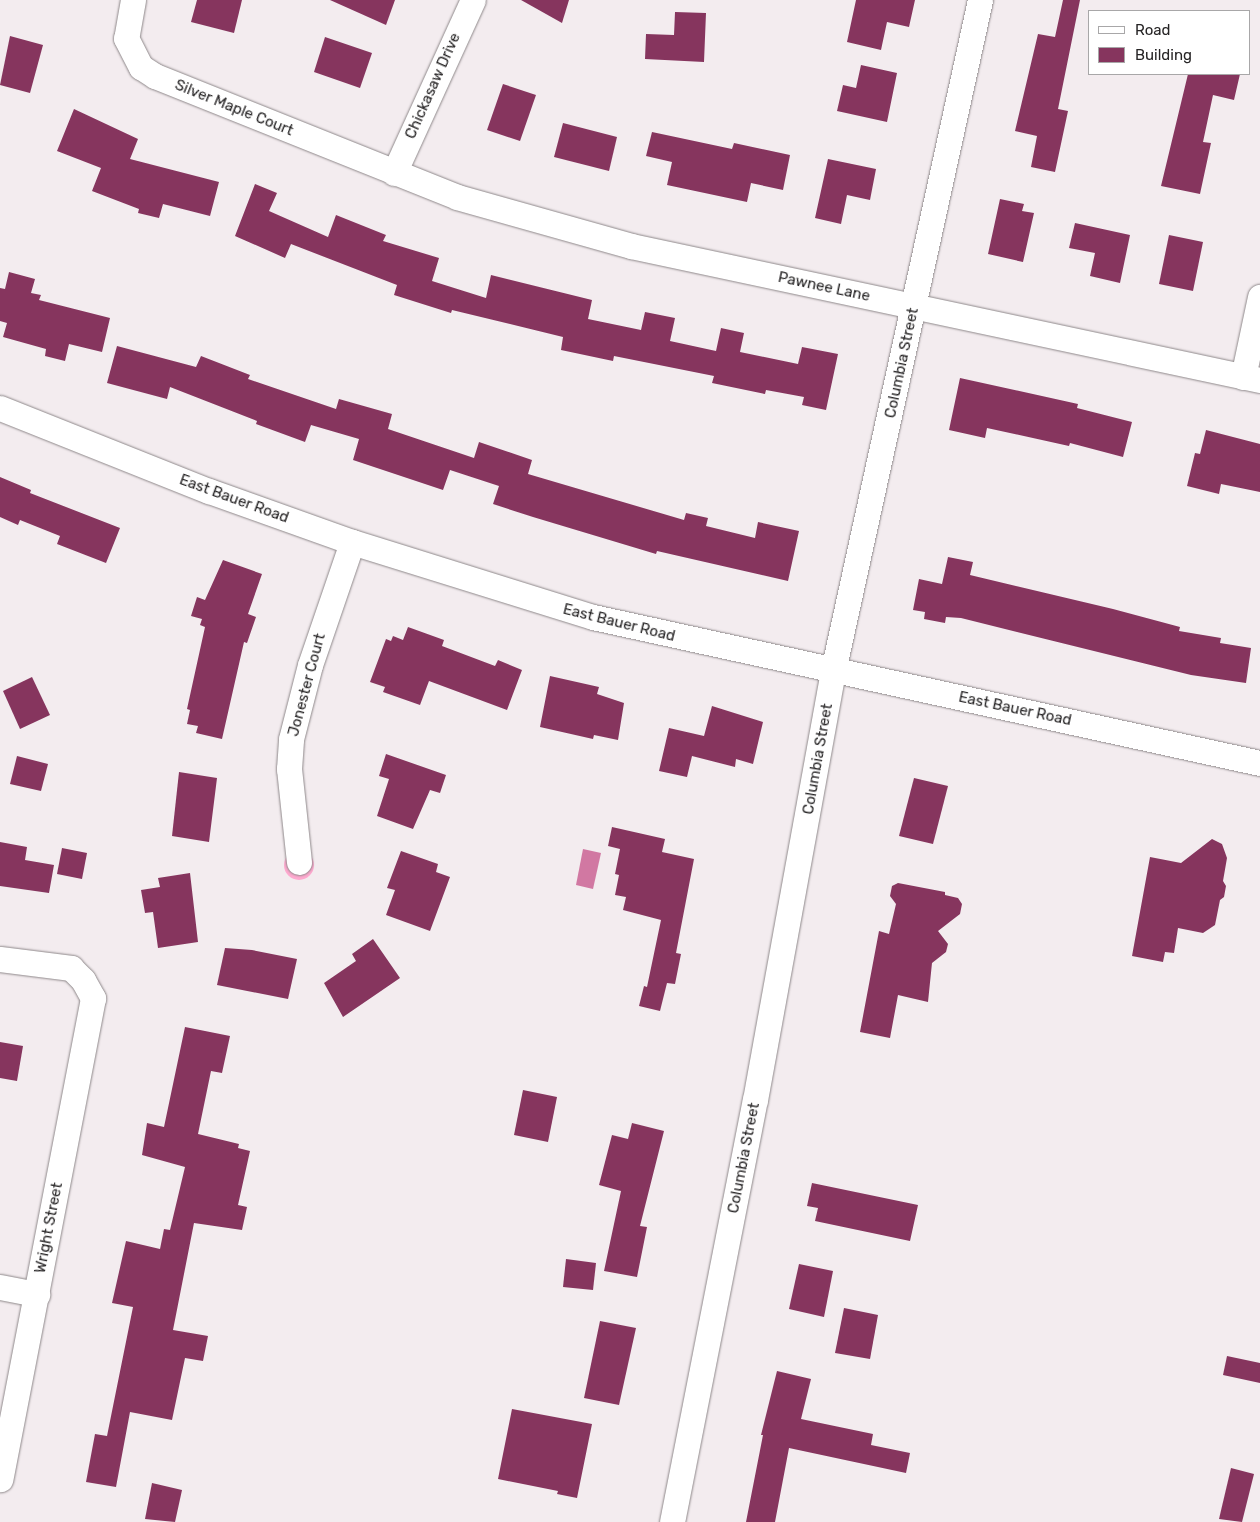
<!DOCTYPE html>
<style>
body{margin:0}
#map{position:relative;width:1260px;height:1522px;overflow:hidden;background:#f3ecef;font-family:Rubik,sans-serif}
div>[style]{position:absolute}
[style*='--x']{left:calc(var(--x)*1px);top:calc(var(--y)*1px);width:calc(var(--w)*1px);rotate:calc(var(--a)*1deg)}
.green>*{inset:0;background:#fea9cf}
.round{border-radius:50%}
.water>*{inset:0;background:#d178a2}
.building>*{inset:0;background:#86355e}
.roads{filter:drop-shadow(0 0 1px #8e888a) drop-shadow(0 0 1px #8e888a)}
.minor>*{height:25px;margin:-12.5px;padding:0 12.5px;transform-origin:12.5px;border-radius:12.5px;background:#fff}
span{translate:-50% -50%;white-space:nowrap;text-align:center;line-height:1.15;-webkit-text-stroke:5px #fff;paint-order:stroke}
.street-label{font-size:15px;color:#262425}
.legend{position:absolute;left:1088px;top:10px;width:162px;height:65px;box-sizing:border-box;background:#fff;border:1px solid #a8a7a8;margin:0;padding:6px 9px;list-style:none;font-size:15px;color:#262425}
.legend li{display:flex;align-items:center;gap:10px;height:25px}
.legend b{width:25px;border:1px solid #a8a7a8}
</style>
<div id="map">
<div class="green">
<div class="round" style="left:284px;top:850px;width:30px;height:30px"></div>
</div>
<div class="water">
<div style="clip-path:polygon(583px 849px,601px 853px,593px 889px,576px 885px)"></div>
</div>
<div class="building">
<div style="clip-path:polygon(197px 0,242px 0,234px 33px,191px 22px)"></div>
<div style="clip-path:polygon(330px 0,395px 0,386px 25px)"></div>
<div style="clip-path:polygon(521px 0,569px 0,562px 23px)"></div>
<div style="clip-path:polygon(856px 0,915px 0,909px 27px,887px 22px,881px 50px,847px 42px)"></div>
<div style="clip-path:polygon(1063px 0,1080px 0,1058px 109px,1068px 111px,1055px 172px,1031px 167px,1037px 136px,1015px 131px,1038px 34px,1055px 37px)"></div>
<div style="clip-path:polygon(675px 12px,706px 13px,704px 62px,645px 59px,646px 34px,674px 35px)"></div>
<div style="clip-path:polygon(10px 36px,43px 45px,30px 93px,0 85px)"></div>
<div style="clip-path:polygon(325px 37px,372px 53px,360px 88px,314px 72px)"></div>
<div style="clip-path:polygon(861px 65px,897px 73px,887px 122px,837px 111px,843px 85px,856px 88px)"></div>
<div style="clip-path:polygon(1188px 74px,1240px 74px,1234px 100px,1213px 95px,1203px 142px,1211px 143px,1200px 194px,1161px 186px)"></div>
<div style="clip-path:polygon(503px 84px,536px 95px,520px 141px,487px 130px)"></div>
<div style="clip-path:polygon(74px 109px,138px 139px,130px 159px,219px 182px,210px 216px,163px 204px,159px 218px,138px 213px,139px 209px,92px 191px,101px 168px,57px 151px)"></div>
<div style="clip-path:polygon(563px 123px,617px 137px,609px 171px,554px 157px)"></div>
<div style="clip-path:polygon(652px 132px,732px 149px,734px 143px,790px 155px,783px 190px,751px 183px,747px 202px,667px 185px,672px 162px,646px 156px)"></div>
<div style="clip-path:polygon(828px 159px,876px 169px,870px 200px,847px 195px,841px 224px,815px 218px)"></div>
<div style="clip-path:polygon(255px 184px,277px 193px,269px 211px,328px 237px,336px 215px,386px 235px,383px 241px,439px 258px,432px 281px,486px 298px,491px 275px,592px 300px,588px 319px,641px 330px,645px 312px,675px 318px,670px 341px,716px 351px,721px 328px,744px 333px,740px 352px,798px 364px,802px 347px,838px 354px,826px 410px,802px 405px,804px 397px,766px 390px,765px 394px,712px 383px,714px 376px,614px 356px,613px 361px,561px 350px,563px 337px,452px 310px,451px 313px,394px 295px,397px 285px,291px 244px,285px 258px,235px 236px)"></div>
<div style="clip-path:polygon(1000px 199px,1024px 204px,1022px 211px,1034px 213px,1023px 262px,988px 254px)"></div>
<div style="clip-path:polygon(1075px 223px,1130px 235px,1120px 283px,1090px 276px,1095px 253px,1069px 248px)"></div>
<div style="clip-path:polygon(1169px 235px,1203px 242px,1193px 291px,1159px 284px)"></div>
<div style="clip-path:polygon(9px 272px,35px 279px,31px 293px,41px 295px,39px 300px,110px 318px,102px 352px,69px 344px,65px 361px,45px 356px,46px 349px,3px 337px,7px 323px,0 321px,0 288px,5px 289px)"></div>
<div style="clip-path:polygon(117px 346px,196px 367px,201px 356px,250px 375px,248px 379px,336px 409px,339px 399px,392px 414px,388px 429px,474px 458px,479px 442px,532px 460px,528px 474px,684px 520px,686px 513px,708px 518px,706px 526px,755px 538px,758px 522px,799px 531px,788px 581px,657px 551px,656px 554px,533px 517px,493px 504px,499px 486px,450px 470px,443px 490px,353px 460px,359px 439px,311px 425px,305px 442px,256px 424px,257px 421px,170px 387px,167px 399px,107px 383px)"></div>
<div style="clip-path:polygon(960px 378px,1078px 404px,1077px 408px,1132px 422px,1123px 457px,1070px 443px,1069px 446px,987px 428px,985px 438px,949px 430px)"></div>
<div style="clip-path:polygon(1206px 430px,1260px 444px,1260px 492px,1221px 484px,1219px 494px,1187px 486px,1195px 453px,1200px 454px)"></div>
<div style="clip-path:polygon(0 477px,31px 490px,30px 493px,120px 528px,106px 563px,57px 544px,60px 536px,20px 520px,18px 525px,0 517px)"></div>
<div style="clip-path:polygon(948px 557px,973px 562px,970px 575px,1113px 609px,1180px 627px,1179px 631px,1221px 638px,1220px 643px,1251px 648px,1246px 683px,1191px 675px,961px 618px,946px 617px,945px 623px,924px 619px,925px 612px,913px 610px,919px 579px,942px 584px)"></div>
<div style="clip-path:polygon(223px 560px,262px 574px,248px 614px,256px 617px,247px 643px,244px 642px,222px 739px,196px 733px,198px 726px,187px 724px,190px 710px,187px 709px,205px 627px,200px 625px,202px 619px,191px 616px,197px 597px,205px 600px)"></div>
<div style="clip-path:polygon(408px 627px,444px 640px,442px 646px,495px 666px,498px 660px,522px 670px,507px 710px,429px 681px,420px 705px,383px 692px,385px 687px,370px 682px,386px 639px,391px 641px,393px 636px,403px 640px)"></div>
<div style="clip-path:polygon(550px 676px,599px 687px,597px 694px,624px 703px,618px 740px,594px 735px,593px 739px,540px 727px)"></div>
<div style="clip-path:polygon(32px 677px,50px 715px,20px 729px,3px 691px)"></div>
<div style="clip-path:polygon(712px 706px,763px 722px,753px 764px,736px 759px,735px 767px,692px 756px,687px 777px,659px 771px,669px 728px,704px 736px)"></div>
<div style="clip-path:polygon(386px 754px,446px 775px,440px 793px,430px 790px,413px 829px,377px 816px,389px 779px,379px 776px)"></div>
<div style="clip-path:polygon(17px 756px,48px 764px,41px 791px,10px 784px)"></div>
<div style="clip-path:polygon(179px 772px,217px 778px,209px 842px,172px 836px)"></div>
<div style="clip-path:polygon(914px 778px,948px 786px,933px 844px,899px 836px)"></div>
<div style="clip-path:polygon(612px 827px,665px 839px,662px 852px,694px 859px,676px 953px,681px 954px,675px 984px,667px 983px,660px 1011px,639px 1006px,644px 986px,647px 987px,661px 920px,623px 910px,626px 897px,615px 895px,619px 875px,615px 874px,620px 849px,608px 846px)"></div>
<div style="clip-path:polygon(1212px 839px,1222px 844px,1227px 858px,1223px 881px,1226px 886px,1224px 897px,1220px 900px,1215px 925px,1203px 933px,1178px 928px,1174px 953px,1165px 952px,1163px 962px,1132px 956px,1150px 857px,1181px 863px)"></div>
<div style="clip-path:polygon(0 842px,27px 847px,25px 860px,54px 865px,49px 893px,0 886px)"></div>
<div style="clip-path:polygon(62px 848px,87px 853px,82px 879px,57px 874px)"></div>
<div style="clip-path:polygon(401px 851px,438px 864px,436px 872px,450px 877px,430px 931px,386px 915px,395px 890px,387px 888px)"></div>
<div style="clip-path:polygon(190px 873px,198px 942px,158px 948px,153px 912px,145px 913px,141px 890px,160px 887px,158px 878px)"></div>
<div style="clip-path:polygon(898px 883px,945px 892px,945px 895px,958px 898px,962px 904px,960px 914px,938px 931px,948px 944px,946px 952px,932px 963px,928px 1002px,898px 995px,890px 1038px,860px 1032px,879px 931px,889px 934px,896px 904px,890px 896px,892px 886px)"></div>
<div style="clip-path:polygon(373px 939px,400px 978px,343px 1017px,324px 983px,356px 961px,352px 954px)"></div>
<div style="clip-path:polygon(225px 948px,252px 950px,297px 959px,288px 999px,217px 985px)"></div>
<div style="clip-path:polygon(185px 1027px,230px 1036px,222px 1073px,211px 1071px,198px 1134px,239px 1144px,238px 1148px,250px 1151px,238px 1205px,247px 1207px,242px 1230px,194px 1223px,173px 1330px,208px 1336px,203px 1361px,185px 1358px,172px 1420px,130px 1412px,116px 1487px,86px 1482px,95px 1434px,107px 1436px,133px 1307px,112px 1303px,126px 1241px,160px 1249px,164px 1229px,170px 1230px,185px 1167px,142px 1155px,147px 1123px,164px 1127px)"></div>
<div style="clip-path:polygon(0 1042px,23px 1046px,17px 1081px,0 1078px)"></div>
<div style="clip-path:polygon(523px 1090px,557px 1097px,548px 1142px,514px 1135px)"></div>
<div style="clip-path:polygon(632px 1123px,664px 1131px,640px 1226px,647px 1227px,637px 1277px,604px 1271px,621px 1191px,599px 1185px,612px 1135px,628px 1139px)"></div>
<div style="clip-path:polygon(812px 1183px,918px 1205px,910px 1241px,815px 1221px,818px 1208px,807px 1206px)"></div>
<div style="clip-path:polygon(566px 1259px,596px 1263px,593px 1290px,563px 1287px)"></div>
<div style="clip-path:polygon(799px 1264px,833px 1271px,824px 1317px,789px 1309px)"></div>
<div style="clip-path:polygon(844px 1308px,878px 1315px,870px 1359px,835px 1353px)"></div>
<div style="clip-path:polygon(600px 1321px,636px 1328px,619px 1405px,584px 1398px)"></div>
<div style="clip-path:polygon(1227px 1356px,1260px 1363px,1260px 1383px,1223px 1375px)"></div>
<div style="clip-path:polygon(777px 1371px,811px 1379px,801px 1419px,873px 1434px,871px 1445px,910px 1453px,906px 1473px,789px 1448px,775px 1522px,746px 1522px,763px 1435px,761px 1435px)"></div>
<div style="clip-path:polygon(512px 1409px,592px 1424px,577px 1498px,557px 1494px,558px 1491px,498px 1479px)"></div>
<div style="clip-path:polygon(1231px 1468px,1254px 1474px,1242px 1522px,1219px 1519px)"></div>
<div style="clip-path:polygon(152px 1483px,182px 1490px,175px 1522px,145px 1519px)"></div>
</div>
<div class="roads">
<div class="minor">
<div style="--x:133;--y:0;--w:39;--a:100"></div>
<div style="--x:126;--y:38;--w:33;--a:63"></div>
<div style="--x:141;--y:67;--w:17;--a:33"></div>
<div style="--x:155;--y:76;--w:325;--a:21.8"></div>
<div style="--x:457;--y:197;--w:181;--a:15.7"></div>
<div style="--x:631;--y:246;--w:643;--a:12.03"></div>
<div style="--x:394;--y:173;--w:190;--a:-65.5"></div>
<div style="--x:1243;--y:377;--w:82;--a:-78"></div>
<div style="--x:0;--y:408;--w:225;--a:21.7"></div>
<div style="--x:209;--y:491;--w:152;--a:19.6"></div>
<div style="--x:352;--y:542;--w:252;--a:17.3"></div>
<div style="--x:593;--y:617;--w:683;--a:12.35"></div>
<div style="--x:299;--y:862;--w:94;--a:-96.1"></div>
<div style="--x:289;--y:769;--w:30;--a:-86"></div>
<div style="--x:291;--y:739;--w:76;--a:-75.6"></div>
<div style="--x:310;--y:665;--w:130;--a:-71.1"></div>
<div style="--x:0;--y:959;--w:72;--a:7.2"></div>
<div style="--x:71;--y:968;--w:17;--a:45"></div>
<div style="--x:83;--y:980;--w:21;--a:61"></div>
<div style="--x:93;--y:998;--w:490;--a:100.9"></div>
<div style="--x:0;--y:1287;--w:38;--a:11"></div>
<div style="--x:672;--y:1522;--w:430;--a:-78.9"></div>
<div style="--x:755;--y:1100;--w:436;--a:-79.7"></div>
<div style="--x:833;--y:671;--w:687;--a:-77.64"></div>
</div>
</div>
<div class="street-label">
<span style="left:433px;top:86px;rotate:-66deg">Chickasaw Drive</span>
<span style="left:234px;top:108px;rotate:22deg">Silver Maple Court</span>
<span style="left:824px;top:287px;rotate:12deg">Pawnee Lane</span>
<span style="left:902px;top:363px;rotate:-78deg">Columbia Street</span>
<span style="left:234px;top:499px;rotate:20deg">East Bauer Road</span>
<span style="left:619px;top:623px;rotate:14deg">East Bauer Road</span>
<span style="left:307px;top:685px;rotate:-75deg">Jonester Court</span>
<span style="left:1015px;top:709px;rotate:12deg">East Bauer Road</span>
<span style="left:818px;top:759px;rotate:-80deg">Columbia Street</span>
<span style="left:744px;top:1158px;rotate:-79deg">Columbia Street</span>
<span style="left:49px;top:1228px;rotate:-79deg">Wright Street</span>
</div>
<ul class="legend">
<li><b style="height:6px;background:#fff"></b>Road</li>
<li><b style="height:14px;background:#86355e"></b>Building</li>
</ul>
</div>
